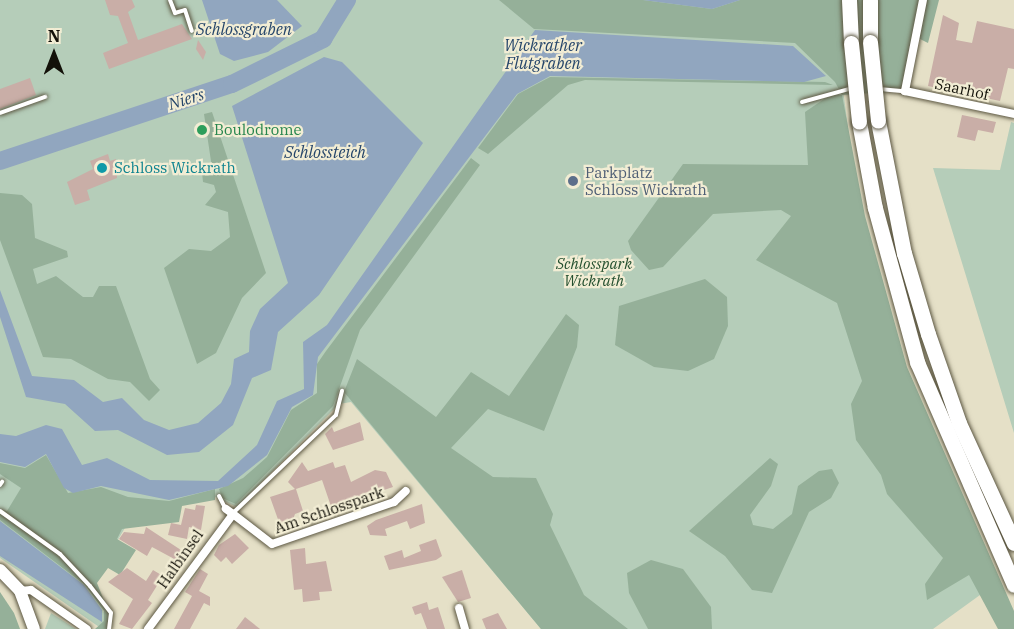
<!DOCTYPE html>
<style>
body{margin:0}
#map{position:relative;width:1014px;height:629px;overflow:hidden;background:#e5e0c7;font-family:"IBM Plex Serif",serif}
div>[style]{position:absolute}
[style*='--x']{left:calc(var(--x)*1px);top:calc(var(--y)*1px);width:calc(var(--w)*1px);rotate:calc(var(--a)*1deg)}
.green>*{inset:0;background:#b5cdb9}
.forest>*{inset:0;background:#95b099}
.water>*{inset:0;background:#91a6bf}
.river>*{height:18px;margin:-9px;padding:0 9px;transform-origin:9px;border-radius:9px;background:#91a6bf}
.building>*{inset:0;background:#c9aea7}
.roads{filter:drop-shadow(0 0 2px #5c5742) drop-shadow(0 0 2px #5c5742)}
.service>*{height:4px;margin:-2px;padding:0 2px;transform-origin:2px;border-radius:2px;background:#fff}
.minor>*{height:8px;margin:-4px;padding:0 4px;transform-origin:4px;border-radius:4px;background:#fff}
.secondary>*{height:12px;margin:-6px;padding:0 6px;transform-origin:6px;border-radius:6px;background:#fff}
.motorway>*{height:15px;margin:-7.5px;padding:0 7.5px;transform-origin:7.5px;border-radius:7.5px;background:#fff}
.bridges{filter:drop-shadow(0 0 2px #5c5742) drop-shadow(0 0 2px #5c5742)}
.motorway-bridge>*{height:15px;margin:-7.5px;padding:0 7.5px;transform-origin:7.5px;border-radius:7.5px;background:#fff}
.dots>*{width:16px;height:16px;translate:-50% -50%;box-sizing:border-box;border:3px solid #f2edd4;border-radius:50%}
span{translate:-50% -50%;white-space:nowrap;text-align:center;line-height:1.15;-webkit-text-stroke:4.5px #f2edd4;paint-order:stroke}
.street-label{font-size:15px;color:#131109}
.leisure-label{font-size:15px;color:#27864d}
.left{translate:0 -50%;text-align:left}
.culture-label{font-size:15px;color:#0d838f}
.service-label{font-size:15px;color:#4e5e75}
.park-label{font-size:15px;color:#234f2e;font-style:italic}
.water-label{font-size:16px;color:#25456a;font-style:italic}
.north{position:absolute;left:24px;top:24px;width:60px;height:60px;-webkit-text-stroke:4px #f2edd4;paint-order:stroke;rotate:0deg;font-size:16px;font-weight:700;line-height:24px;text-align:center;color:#131109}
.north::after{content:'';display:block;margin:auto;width:21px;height:27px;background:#131109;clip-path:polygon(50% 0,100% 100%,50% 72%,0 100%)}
</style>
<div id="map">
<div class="green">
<div style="clip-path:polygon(0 0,831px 0,860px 217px,915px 409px,977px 556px,980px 595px,933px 629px,541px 629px,351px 402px,339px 404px,237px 507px,213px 496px,197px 503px,136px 509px,112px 550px,70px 539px,108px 621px,102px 629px,0 558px)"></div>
<div style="clip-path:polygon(1011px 122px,1014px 123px,1014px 433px,933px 168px,1000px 170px)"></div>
<div style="clip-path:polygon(51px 613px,76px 629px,45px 629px)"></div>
</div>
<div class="forest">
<div style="clip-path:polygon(499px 0,643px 0,712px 9px,740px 0,939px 0,928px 43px,916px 37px,905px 91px,842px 95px,865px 216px,907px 367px,1014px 611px,1014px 629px,998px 629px,969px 575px,927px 600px,925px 584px,943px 558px,887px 494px,881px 475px,856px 440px,851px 404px,862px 381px,837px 303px,756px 260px,791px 216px,781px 210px,713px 214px,663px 267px,649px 270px,631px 250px,628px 241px,683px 164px,808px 165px,805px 112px,830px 95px,842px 95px,835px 82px,795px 43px,534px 29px)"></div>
<div style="clip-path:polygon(550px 77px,825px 82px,833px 85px,585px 80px,568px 85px,488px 154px,478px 148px,518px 94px)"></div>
<div style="clip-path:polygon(212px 112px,266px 273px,242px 298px,216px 353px,197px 364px,164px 268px,189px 249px,211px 251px,230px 237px,228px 212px,205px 205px,216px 192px,214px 185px,203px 182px,202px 172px,212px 168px,204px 114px)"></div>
<div style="clip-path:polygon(471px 158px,480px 165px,360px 330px,333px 406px,236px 504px,222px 498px,219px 489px,243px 478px,267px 457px,291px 410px,317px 393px,317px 364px,326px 351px)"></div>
<div style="clip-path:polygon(0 193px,22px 195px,32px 204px,35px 238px,67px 251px,68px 257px,33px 269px,37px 284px,56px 276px,83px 297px,93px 297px,99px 286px,116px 286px,150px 379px,160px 390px,149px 401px,130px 382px,108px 379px,71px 359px,43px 357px,0 240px)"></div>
<div style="clip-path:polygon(705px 279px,727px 297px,728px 326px,714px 359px,688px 371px,654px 367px,615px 345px,619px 306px)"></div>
<div style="clip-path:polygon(566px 314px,579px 325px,577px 347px,544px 431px,488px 409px,451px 448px,493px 477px,536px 478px,553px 514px,550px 525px,584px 595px,628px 629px,541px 629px,344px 392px,357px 359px,436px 417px,471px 372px,509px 396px)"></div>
<div style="clip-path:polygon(46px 455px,68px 493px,101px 487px,128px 497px,169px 501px,215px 489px,215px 500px,182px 506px,179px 522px,122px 529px,117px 539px,136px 550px,120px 575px,108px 568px,97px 583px,109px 613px,107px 629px,95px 629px,104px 621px,104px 611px,85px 585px,0 520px,0 510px,7px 511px,21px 488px,0 474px,0 463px,25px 468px)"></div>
<div style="clip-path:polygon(770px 458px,778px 464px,771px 486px,750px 515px,753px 525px,773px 529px,792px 514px,798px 486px,819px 471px,832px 469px,839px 483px,831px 498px,809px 512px,772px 593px,752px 590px,725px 556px,689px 531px)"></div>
<div style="clip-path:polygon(651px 560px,683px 569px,711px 607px,712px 629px,648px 629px,629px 593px,627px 573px)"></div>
<div style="clip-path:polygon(0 592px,14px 613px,20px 629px,0 629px)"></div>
</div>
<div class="water">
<div style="clip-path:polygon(202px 0,277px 0,302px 26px,268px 52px,234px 61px,220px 54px)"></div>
<div style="clip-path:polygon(643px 0,740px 0,712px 9px)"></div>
<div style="clip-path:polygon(535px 30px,793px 46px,826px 76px,804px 82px,550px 76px,517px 94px,318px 357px,313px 395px,292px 407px,267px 455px,228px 486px,169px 500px,101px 486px,73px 493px,64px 488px,46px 454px,25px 467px,0 462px,0 434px,16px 436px,46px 425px,62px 429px,82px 465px,107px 458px,150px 480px,218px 481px,257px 445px,277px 401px,304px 389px,303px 342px,327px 325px)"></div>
<div style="clip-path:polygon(324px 57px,342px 62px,423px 143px,319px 295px,278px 332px,271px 370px,252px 378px,233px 425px,199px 452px,167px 455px,118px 430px,95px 431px,65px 404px,26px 397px,0 317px,0 290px,32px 376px,74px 380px,103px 402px,122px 398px,144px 420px,169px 430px,198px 423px,221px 403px,231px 384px,234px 359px,249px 352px,250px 331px,260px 309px,288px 283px,232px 106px)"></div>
<div style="clip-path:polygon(0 521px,84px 585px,102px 610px,102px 622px,0 556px)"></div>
</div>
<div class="river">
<div style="--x:0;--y:161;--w:244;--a:-18.4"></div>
<div style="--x:232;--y:84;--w:102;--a:-26.3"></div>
<div style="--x:323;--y:39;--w:46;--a:-58.4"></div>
</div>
<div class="building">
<div style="clip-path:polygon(105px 0,132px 0,135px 7px,128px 12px,138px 40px,182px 24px,192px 39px,109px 69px,103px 53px,128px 43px,118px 16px,110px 15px)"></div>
<div style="clip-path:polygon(943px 15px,959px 23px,956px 40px,972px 43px,977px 21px,1014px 29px,1014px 69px,1008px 68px,1000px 101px,928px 86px)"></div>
<div style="clip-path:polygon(198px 40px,206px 52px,203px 60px,196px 49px)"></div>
<div style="clip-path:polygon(30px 78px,36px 95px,0 109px,0 89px)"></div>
<div style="clip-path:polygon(962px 115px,996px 122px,993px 133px,978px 130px,975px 141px,957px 137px)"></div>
<div style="clip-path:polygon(108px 154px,110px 161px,116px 159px,117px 178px,87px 190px,90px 200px,75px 205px,67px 182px,93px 169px,90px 161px)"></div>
<div style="clip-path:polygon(360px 422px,364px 440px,333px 450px,325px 434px,332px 427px,334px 432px)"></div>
<div style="clip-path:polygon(302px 462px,308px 471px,333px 462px,335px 468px,345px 465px,351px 482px,375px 470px,386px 472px,393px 487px,348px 502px,334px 515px,322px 480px,296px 489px,303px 511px,295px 514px,290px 527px,280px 525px,270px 497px,295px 489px,288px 482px)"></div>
<div style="clip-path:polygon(422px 504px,425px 523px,410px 529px,407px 521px,385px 529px,387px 536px,370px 535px,367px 526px,376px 520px)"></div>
<div style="clip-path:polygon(196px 505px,205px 506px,201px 530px,189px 527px,187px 539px,168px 535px,171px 523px,181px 525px,185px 508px,195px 510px)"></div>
<div style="clip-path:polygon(146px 527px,184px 552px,178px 561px,152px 547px,147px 556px,119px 539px,124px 532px,144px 534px)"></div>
<div style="clip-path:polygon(235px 534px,249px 548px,232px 564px,226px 557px,221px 562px,214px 555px,219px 545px)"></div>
<div style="clip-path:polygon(436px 539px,442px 556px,436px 560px,389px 570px,384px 556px,402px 550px,404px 558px,421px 551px,419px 545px)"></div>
<div style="clip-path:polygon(305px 548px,306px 564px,326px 561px,332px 591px,319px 592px,320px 600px,303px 602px,302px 589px,294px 590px,290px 550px)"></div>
<div style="clip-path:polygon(127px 568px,146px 581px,153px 570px,163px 576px,148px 600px,152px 603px,132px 629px,119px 624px,133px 599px,108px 582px)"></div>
<div style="clip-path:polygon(200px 569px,208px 574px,199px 591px,210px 597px,210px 606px,204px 603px,190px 629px,174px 629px,192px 596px,185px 592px)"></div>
<div style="clip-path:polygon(462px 570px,471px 598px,458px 602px,442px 577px)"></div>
<div style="clip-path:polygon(427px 602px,429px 610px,438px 607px,445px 629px,427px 629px,421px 613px,415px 615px,412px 607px)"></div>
<div style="clip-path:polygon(498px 613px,507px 629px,486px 629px,482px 619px)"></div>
<div style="clip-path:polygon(245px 617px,260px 629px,236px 629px)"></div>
</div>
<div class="roads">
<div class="service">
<div style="--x:170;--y:0;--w:14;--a:69"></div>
<div style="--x:175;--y:13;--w:10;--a:-17"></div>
<div style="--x:185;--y:10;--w:22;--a:72"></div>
<div style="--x:879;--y:89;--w:25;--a:5"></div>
<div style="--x:802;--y:102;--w:53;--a:-15.4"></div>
<div style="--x:0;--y:113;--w:48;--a:-19.6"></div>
<div style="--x:0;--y:485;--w:4;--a:-56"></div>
<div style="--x:219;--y:496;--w:13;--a:63"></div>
<div style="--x:0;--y:511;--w:74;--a:35.6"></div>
<div style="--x:60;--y:554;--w:44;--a:46.8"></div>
<div style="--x:90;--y:586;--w:34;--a:52"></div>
<div style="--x:111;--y:613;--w:16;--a:97"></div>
<div style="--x:233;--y:513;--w:142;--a:-43.6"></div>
<div style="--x:336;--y:415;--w:25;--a:-76"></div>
</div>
<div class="minor">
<div style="--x:923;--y:0;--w:93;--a:101.2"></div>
<div style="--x:905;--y:91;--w:111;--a:11.9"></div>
<div style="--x:233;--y:514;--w:49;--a:37.6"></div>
<div style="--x:272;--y:544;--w:129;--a:-19"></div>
<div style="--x:394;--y:502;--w:16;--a:-43"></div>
<div style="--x:20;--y:591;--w:11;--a:-5"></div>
<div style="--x:31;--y:590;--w:68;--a:34.9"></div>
<div style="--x:459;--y:608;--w:22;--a:74"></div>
<div style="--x:148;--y:629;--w:143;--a:-53.5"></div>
<div style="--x:233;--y:514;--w:9;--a:-144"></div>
</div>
<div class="secondary">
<div style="--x:0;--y:570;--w:29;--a:46"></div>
<div style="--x:20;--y:591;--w:40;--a:69.8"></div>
</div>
<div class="motorway">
<div style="--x:849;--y:0;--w:43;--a:87.3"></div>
<div style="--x:870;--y:0;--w:42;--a:90"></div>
<div style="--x:878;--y:121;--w:135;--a:78.9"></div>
<div style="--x:904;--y:253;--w:84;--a:73.5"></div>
<div style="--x:928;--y:334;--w:94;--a:70.8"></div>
<div style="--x:959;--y:423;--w:132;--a:65.4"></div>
<div style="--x:859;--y:122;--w:87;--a:79.5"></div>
<div style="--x:875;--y:208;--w:160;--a:74.7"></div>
<div style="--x:917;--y:362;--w:243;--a:66.5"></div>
</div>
</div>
<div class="bridges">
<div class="motorway-bridge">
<div style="--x:870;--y:42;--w:79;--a:84.2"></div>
<div style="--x:851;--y:43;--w:79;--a:84.2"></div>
</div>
</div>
<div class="dots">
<div style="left:202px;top:130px;background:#2e9e5b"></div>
<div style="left:102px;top:168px;background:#0f9aa8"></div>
<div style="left:573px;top:181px;background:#5c6f8a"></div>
</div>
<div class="street-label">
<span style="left:962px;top:89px;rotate:12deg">Saarhof</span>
<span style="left:329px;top:510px;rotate:-19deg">Am Schlosspark</span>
<span style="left:180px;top:559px;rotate:-55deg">Halbinsel</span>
</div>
<div class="leisure-label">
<span class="left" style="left:214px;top:130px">Boulodrome</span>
</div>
<div class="culture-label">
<span class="left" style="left:114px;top:168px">Schloss Wickrath</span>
</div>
<div class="service-label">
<span class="left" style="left:585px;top:181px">Parkplatz<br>Schloss Wickrath</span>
</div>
<div class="park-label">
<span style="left:594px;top:272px">Schlosspark<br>Wickrath</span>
</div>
<div class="water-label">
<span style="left:244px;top:29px">Schlossgraben</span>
<span style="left:543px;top:54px">Wickrather<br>Flutgraben</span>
<span style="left:186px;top:99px;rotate:-18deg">Niers</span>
<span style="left:325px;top:152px">Schlossteich</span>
</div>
<div class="north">N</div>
</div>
